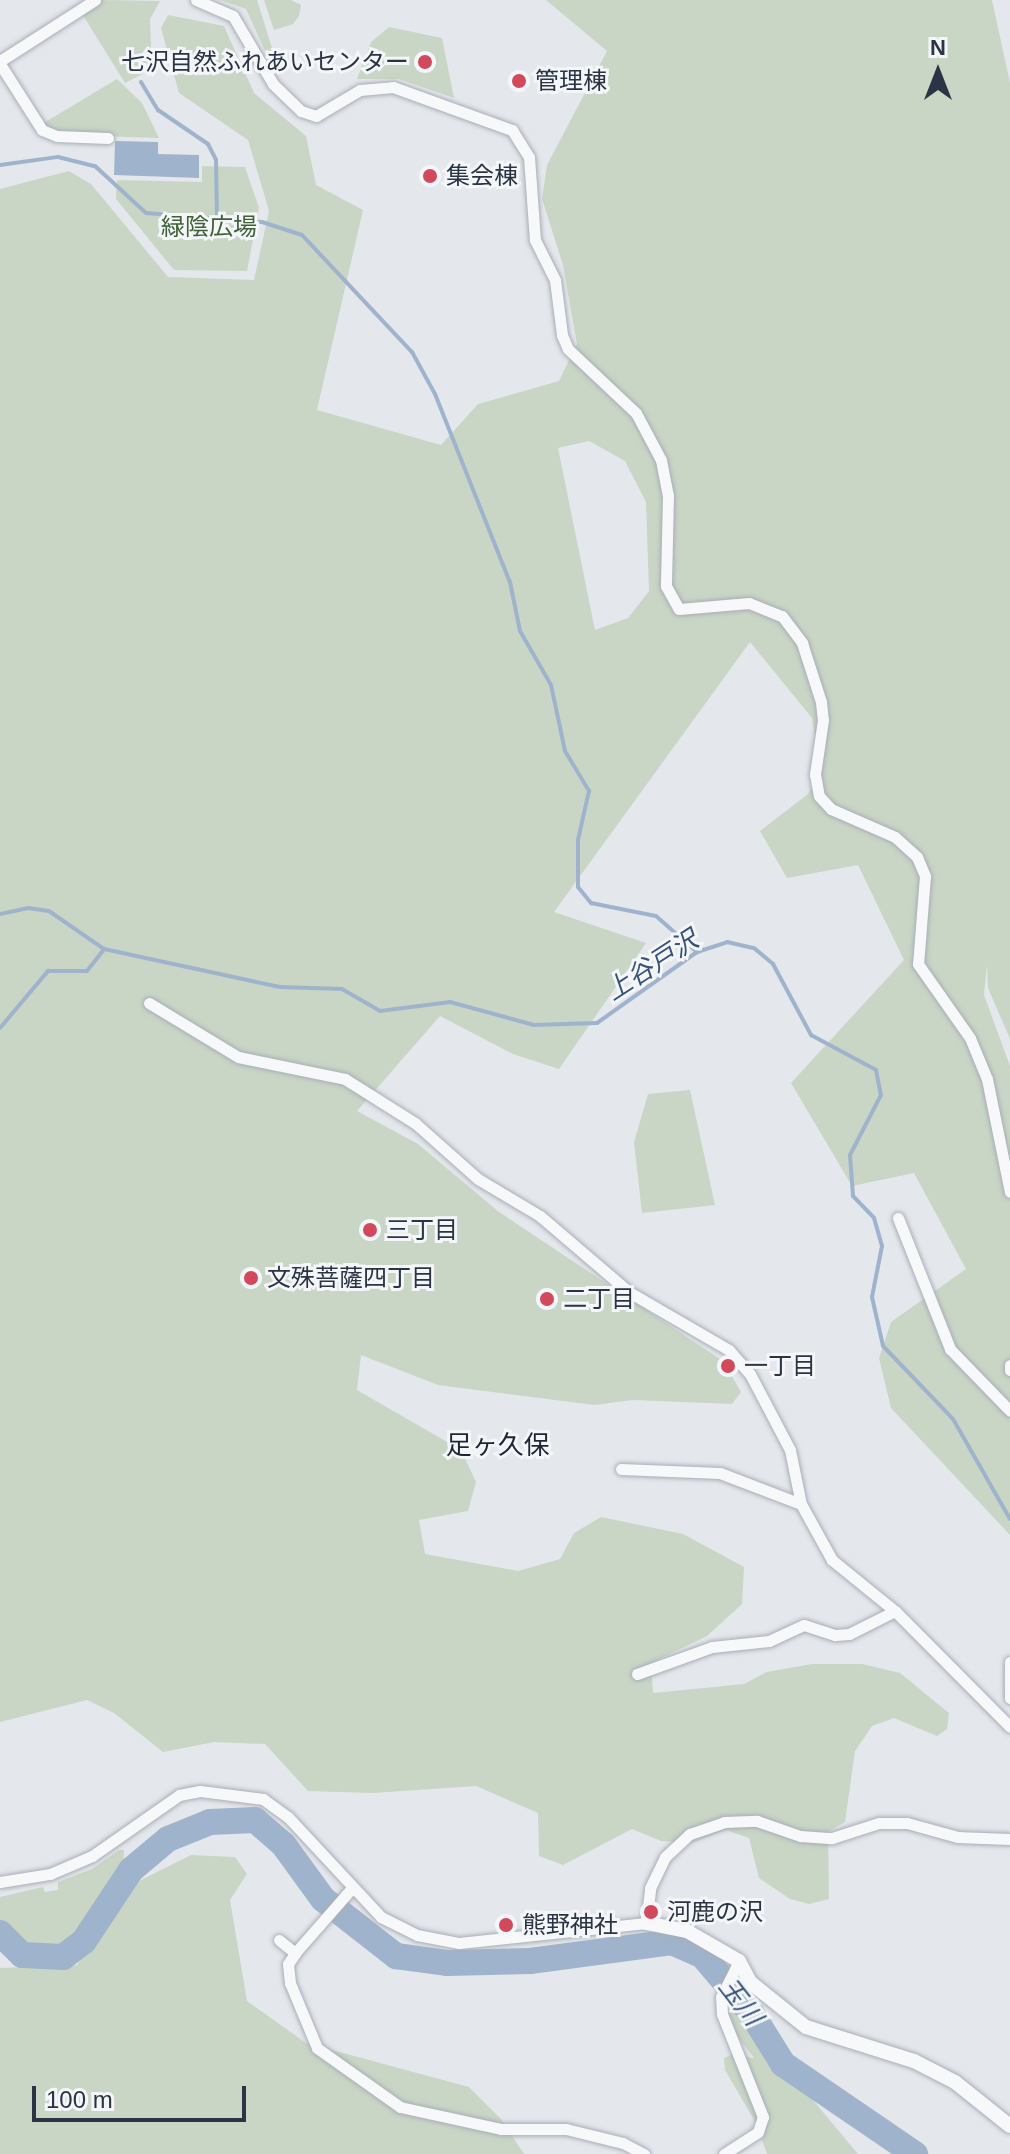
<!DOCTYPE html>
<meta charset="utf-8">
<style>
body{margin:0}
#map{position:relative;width:1010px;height:2154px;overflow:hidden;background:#e4e7ec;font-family:Arial,"Noto Sans JP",sans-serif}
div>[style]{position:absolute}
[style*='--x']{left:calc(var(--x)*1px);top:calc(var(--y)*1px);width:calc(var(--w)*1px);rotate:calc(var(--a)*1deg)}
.green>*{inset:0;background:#c9d6c5}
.water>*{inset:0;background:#9fb4cc}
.stream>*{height:4px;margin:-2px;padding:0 2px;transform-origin:2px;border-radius:2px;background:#9fb4cc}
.river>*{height:26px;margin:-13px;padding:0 13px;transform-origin:13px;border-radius:13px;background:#9fb4cc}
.roads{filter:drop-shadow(0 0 2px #a9aeb7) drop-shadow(0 0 2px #a9aeb7)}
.minor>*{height:11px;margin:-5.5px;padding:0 5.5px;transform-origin:5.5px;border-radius:5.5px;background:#f7f8fa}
.tertiary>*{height:14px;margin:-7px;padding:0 7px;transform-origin:7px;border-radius:7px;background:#f7f8fa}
.dots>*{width:22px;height:22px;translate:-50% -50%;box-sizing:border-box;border:4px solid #f4f6f9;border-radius:50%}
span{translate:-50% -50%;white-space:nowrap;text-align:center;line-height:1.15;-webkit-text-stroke:6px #f4f6f9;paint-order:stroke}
.poi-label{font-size:24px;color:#2b3445}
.right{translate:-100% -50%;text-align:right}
.left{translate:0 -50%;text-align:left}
.park-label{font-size:24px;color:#3f6138}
.water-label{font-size:26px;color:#34527a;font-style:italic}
.neighbourhood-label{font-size:26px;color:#1d2536}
.north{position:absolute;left:898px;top:32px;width:80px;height:80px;-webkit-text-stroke:6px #f4f6f9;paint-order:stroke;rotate:0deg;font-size:22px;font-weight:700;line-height:32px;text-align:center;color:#2b3445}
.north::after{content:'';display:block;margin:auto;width:28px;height:36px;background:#2b3445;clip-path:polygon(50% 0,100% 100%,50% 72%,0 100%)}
.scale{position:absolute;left:32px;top:2086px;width:214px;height:36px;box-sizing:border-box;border:4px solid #2b3445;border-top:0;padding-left:10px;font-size:24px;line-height:28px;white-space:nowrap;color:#2b3445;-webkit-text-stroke:6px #f4f6f9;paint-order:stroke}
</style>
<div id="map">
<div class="green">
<div style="clip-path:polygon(101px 0,160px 1px,150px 19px,152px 69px,125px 83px,81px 12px)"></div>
<div style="clip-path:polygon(220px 0,257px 0,277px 64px,271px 64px,246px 9px)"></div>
<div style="clip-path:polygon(264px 0,291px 0,301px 5px,299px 16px,293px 24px,274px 30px)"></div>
<div style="clip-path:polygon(evenodd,546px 0,992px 0,1010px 83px,1010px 1039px,988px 988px,987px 965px,984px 995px,1010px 1066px,1010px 1535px,891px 1408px,879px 1358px,891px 1322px,966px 1269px,914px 1173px,852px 1186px,791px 1083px,904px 960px,858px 865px,787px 878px,760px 831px,808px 794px,821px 771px,812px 718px,750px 642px,554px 912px,646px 943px,559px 1069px,513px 1054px,440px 1016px,357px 1111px,418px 1144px,499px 1212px,723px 1361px,741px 1392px,732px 1404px,633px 1400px,594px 1405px,438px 1385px,361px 1355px,357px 1390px,461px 1450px,476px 1482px,468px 1511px,419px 1520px,425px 1554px,518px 1571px,560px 1559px,574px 1533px,601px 1517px,683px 1534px,744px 1567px,742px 1604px,707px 1636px,651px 1663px,653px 1693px,744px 1684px,767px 1672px,812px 1664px,862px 1664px,900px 1673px,949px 1713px,947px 1729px,937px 1736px,894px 1718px,872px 1726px,855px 1751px,845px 1822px,828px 1832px,829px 1899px,809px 1904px,790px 1899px,759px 1878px,749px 1838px,726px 1830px,692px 1843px,661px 1841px,632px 1829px,563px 1865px,539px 1856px,538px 1813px,476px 1786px,373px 1793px,308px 1791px,265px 1744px,214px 1742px,163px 1752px,114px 1713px,87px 1700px,0 1722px,0 189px,69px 171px,91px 184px,168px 277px,254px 280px,269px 211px,248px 140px,179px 93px,161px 28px,168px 15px,224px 26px,254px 93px,306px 136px,316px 185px,363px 210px,317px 410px,441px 445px,478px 404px,559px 381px,577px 344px,563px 265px,542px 199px,547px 165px,607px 51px,546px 0,589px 441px,625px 461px,646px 502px,649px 591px,628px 618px,595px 630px,558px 448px,589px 441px)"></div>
<div style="clip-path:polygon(389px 27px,442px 38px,454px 98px,399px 79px,357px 79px,371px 42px)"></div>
<div style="clip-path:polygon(117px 79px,142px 103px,159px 138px,64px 135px,42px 124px)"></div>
<div style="clip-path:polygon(202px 166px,245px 167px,259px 208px,247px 271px,174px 270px,116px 199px,117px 180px,202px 182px)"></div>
<div style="clip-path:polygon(690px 1090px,715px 1205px,642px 1213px,634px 1142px,648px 1094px)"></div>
<div style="clip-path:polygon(119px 1850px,124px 1850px,123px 1871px,89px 1927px,69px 1946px,14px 1943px,0 1927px,0 1897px,43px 1887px,45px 1892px,58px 1890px,58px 1882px,92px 1869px)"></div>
<div style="clip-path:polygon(191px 1855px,235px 1857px,247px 1874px,230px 1900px,247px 2001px,306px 2043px,469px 2087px,501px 2119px,524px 2154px,0 2154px,0 1968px,77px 1965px,137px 1882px)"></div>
<div style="clip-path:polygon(734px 2005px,745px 2008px,772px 2051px,858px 2154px,767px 2154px,756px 2123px,725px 2070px,724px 2058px,731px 2055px,754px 2058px,730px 2027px,727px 2015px)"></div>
</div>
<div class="water">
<div style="clip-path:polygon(115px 141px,158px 142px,158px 154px,199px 155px,199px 178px,114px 175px)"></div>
</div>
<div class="stream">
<div style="--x:141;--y:82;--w:33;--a:59"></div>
<div style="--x:158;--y:110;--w:60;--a:34.2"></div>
<div style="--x:208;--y:144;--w:18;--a:63"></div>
<div style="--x:216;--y:160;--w:58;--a:89"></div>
<div style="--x:0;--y:165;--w:59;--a:-7.9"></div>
<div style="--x:58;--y:157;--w:38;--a:14"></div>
<div style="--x:95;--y:166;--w:69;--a:42.7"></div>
<div style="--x:146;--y:213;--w:116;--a:4.4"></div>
<div style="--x:262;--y:222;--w:42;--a:18"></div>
<div style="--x:302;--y:235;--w:161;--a:46.8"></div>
<div style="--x:412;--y:352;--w:48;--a:61.3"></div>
<div style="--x:435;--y:394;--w:202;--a:68.3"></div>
<div style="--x:510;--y:582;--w:50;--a:78.5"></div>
<div style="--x:520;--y:631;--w:62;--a:60.1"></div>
<div style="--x:551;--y:685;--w:67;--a:78"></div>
<div style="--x:565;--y:751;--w:47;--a:59"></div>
<div style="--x:589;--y:791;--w:50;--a:102.7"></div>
<div style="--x:578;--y:840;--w:47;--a:90"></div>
<div style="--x:578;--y:887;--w:21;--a:51"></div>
<div style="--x:591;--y:903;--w:66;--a:11.3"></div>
<div style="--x:656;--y:916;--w:55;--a:41.3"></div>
<div style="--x:0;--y:914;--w:29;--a:-12"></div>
<div style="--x:28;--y:908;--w:21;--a:8"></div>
<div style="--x:49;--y:911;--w:67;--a:34.6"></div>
<div style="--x:104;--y:949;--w:180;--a:12.2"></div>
<div style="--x:280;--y:987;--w:62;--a:1.8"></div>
<div style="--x:342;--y:989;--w:44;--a:30.1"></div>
<div style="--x:380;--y:1011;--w:71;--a:-7.3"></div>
<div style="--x:450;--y:1002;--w:87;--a:15.3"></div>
<div style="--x:534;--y:1025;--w:63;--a:-1.8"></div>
<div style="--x:597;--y:1023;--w:123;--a:-35.4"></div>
<div style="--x:697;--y:952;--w:32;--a:-18"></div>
<div style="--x:727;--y:942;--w:28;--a:13"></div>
<div style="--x:754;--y:948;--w:25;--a:40"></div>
<div style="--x:773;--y:964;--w:81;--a:61.8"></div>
<div style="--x:811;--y:1035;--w:74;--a:28.3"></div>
<div style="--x:876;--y:1070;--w:25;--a:79"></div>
<div style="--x:881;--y:1095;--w:68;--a:117.3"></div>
<div style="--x:850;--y:1155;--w:41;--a:85.8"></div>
<div style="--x:853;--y:1196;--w:30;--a:46"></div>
<div style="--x:874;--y:1218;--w:29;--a:74"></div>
<div style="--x:882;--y:1246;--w:52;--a:101.1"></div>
<div style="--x:872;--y:1297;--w:50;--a:77.3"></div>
<div style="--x:883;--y:1346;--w:101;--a:46.2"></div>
<div style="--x:953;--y:1419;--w:115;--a:60.3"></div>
<div style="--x:0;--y:1028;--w:75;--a:-49.9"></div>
<div style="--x:48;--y:971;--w:39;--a:0"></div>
<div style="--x:87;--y:971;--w:28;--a:-52"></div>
</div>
<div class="river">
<div style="--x:0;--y:1933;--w:31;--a:45"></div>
<div style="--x:22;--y:1955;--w:41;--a:2.8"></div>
<div style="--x:63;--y:1957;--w:26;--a:-37"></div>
<div style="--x:84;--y:1941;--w:85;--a:-56.5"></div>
<div style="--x:131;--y:1870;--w:48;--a:-40"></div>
<div style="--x:168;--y:1839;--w:45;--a:-22"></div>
<div style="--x:210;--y:1822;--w:45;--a:-2.5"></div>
<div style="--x:255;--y:1820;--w:37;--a:41"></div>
<div style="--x:283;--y:1844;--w:68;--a:54"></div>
<div style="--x:323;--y:1899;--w:93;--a:38"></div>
<div style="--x:396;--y:1956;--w:51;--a:7.8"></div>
<div style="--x:447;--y:1963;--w:83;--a:-1.4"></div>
<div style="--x:530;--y:1961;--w:143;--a:-7.6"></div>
<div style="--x:672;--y:1942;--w:34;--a:24"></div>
<div style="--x:703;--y:1956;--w:76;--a:49.8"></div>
<div style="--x:752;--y:2014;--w:59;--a:58.2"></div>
<div style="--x:783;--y:2064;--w:160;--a:34.3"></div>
</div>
<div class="roads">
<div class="minor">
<div style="--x:196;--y:0;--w:40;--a:23.4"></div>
<div style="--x:233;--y:16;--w:79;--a:59.5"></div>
<div style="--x:273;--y:84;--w:39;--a:44"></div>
<div style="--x:301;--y:111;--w:16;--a:18"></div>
<div style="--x:316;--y:116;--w:51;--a:-30.6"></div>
<div style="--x:360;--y:90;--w:33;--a:-5"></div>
<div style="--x:393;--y:87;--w:127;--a:19.9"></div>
<div style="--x:512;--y:130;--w:32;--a:58"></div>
<div style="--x:529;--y:157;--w:83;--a:85.9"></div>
<div style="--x:535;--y:240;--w:45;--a:63.4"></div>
<div style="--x:555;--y:280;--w:55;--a:82.7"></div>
<div style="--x:562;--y:335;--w:15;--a:67"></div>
<div style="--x:568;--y:349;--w:93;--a:43.3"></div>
<div style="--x:636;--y:413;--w:53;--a:62"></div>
<div style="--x:661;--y:460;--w:36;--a:79"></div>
<div style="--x:668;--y:495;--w:91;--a:91.3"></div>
<div style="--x:666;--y:586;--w:26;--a:61"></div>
<div style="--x:679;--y:609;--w:70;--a:-4.9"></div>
<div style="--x:749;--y:603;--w:35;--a:22"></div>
<div style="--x:782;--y:616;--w:34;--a:53"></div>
<div style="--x:802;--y:643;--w:62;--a:72.1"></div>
<div style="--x:821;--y:702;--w:18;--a:84"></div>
<div style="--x:823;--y:720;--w:55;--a:98.4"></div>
<div style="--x:815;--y:774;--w:22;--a:80"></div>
<div style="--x:819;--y:796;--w:18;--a:47"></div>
<div style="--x:831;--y:809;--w:70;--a:23.6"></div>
<div style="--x:895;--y:837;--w:30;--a:42"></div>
<div style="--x:917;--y:857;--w:21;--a:67"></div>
<div style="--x:925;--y:876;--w:88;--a:94.5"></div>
<div style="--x:918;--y:964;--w:90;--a:54.9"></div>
<div style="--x:970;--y:1038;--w:44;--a:67.5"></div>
<div style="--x:987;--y:1079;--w:115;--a:78.5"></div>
<div style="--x:0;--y:61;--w:113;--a:-32.7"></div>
<div style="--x:0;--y:64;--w:78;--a:57.5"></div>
<div style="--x:42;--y:130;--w:16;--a:22"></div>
<div style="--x:57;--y:136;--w:51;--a:2.2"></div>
<div style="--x:149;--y:1003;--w:104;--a:31.2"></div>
<div style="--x:238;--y:1057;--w:109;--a:11.6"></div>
<div style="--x:345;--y:1079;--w:83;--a:32.2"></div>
<div style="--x:415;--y:1123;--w:84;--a:41.6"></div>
<div style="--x:478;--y:1179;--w:72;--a:30.8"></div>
<div style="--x:540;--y:1216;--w:117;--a:40.5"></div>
<div style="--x:629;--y:1292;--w:116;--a:30.1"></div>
<div style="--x:729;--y:1350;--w:32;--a:49"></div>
<div style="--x:750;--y:1374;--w:86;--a:62.2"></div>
<div style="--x:790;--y:1450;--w:55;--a:78.5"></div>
<div style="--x:801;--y:1504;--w:64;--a:61"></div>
<div style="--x:832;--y:1560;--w:81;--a:39"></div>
<div style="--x:895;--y:1611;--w:163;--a:45.2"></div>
<div style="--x:898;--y:1218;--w:141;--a:68.3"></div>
<div style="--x:950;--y:1349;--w:86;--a:45.9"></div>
<div style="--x:1010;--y:1365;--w:5;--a:90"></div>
<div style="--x:621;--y:1469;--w:99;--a:2.3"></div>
<div style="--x:720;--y:1473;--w:87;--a:20.9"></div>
<div style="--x:1010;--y:1662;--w:36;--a:90"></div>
<div style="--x:637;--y:1674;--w:80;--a:-19.8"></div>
<div style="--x:712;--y:1647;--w:57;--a:-6"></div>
<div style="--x:769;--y:1641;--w:38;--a:-25"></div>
<div style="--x:804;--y:1625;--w:33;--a:18"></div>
<div style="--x:835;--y:1635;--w:14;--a:-4"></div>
<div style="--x:849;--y:1634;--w:51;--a:-26.6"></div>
<div style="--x:0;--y:1882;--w:51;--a:-9.1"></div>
<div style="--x:50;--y:1874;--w:46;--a:-23.2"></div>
<div style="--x:92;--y:1856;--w:106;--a:-35"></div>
<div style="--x:179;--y:1795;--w:21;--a:-11"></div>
<div style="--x:200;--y:1791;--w:64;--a:7.2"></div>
<div style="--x:263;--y:1799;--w:31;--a:36"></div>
<div style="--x:288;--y:1817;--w:137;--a:47.1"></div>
<div style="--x:381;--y:1917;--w:40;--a:26.6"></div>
<div style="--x:417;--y:1935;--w:43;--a:10.8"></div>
<div style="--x:459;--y:1943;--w:188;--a:-6.1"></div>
<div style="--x:646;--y:1923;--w:35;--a:-83"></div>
<div style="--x:650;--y:1888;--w:34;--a:-64"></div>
<div style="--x:665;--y:1857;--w:34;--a:-43"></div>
<div style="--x:690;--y:1834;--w:36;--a:-19"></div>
<div style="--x:724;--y:1822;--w:33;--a:-2"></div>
<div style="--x:757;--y:1821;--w:46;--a:19.2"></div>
<div style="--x:800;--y:1836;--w:32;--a:4"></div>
<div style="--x:832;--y:1838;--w:49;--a:-17.7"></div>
<div style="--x:879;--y:1823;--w:28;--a:0"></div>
<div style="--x:907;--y:1823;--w:53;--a:15.4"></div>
<div style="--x:958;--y:1837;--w:52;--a:2.2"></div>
<div style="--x:279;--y:1940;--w:21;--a:39"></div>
<div style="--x:295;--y:1953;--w:86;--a:-48.8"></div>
<div style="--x:295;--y:1953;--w:13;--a:122"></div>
<div style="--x:288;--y:1964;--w:19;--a:84"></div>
<div style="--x:290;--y:1983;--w:70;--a:67.4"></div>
<div style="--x:317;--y:2048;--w:102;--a:35.4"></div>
<div style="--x:400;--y:2107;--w:103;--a:12.3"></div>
<div style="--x:501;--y:2129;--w:65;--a:0"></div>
<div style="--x:566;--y:2129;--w:59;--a:13.8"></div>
<div style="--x:623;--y:2143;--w:24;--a:28"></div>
<div style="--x:724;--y:2154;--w:40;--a:-32.9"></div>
<div style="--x:758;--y:2132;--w:16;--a:-72"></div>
<div style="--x:763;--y:2117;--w:111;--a:-111.7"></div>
<div style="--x:722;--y:2014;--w:17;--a:-93"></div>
<div style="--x:721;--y:1997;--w:40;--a:-63.4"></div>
</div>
<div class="tertiary">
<div style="--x:646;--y:1923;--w:42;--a:11"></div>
<div style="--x:687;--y:1931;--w:60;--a:30"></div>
<div style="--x:739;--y:1961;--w:24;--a:62"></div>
<div style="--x:750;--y:1982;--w:72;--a:38.8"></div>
<div style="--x:806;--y:2027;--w:113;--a:17.5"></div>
<div style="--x:914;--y:2061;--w:46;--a:27.1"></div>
<div style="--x:955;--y:2082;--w:70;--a:38.7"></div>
</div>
</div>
<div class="dots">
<div style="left:425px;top:62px;background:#d1495b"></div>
<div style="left:519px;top:81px;background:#d1495b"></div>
<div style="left:430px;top:176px;background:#d1495b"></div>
<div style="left:370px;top:1230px;background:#d1495b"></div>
<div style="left:251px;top:1278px;background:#d1495b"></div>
<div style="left:547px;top:1299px;background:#d1495b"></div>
<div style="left:728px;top:1366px;background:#d1495b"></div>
<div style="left:651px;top:1912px;background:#d1495b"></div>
<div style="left:506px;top:1925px;background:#d1495b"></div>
</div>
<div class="poi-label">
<span class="right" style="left:409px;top:62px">七沢自然ふれあいセンター</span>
<span class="left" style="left:535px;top:81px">管理棟</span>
<span class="left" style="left:446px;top:176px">集会棟</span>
<span class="left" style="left:386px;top:1230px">三丁目</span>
<span class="left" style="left:267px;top:1278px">文殊菩薩四丁目</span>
<span class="left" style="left:563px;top:1299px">二丁目</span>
<span class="left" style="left:744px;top:1366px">一丁目</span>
<span class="left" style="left:667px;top:1912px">河鹿の沢</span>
<span class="left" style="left:522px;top:1925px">熊野神社</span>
</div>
<div class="park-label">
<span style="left:209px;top:227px">緑陰広場</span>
</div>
<div class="water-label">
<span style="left:652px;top:966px;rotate:-33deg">上谷戸沢</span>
<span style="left:740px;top:2002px;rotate:52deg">玉川</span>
</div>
<div class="neighbourhood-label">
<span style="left:498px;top:1446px">足ヶ久保</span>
</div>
<div class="north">N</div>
<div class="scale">100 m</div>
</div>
